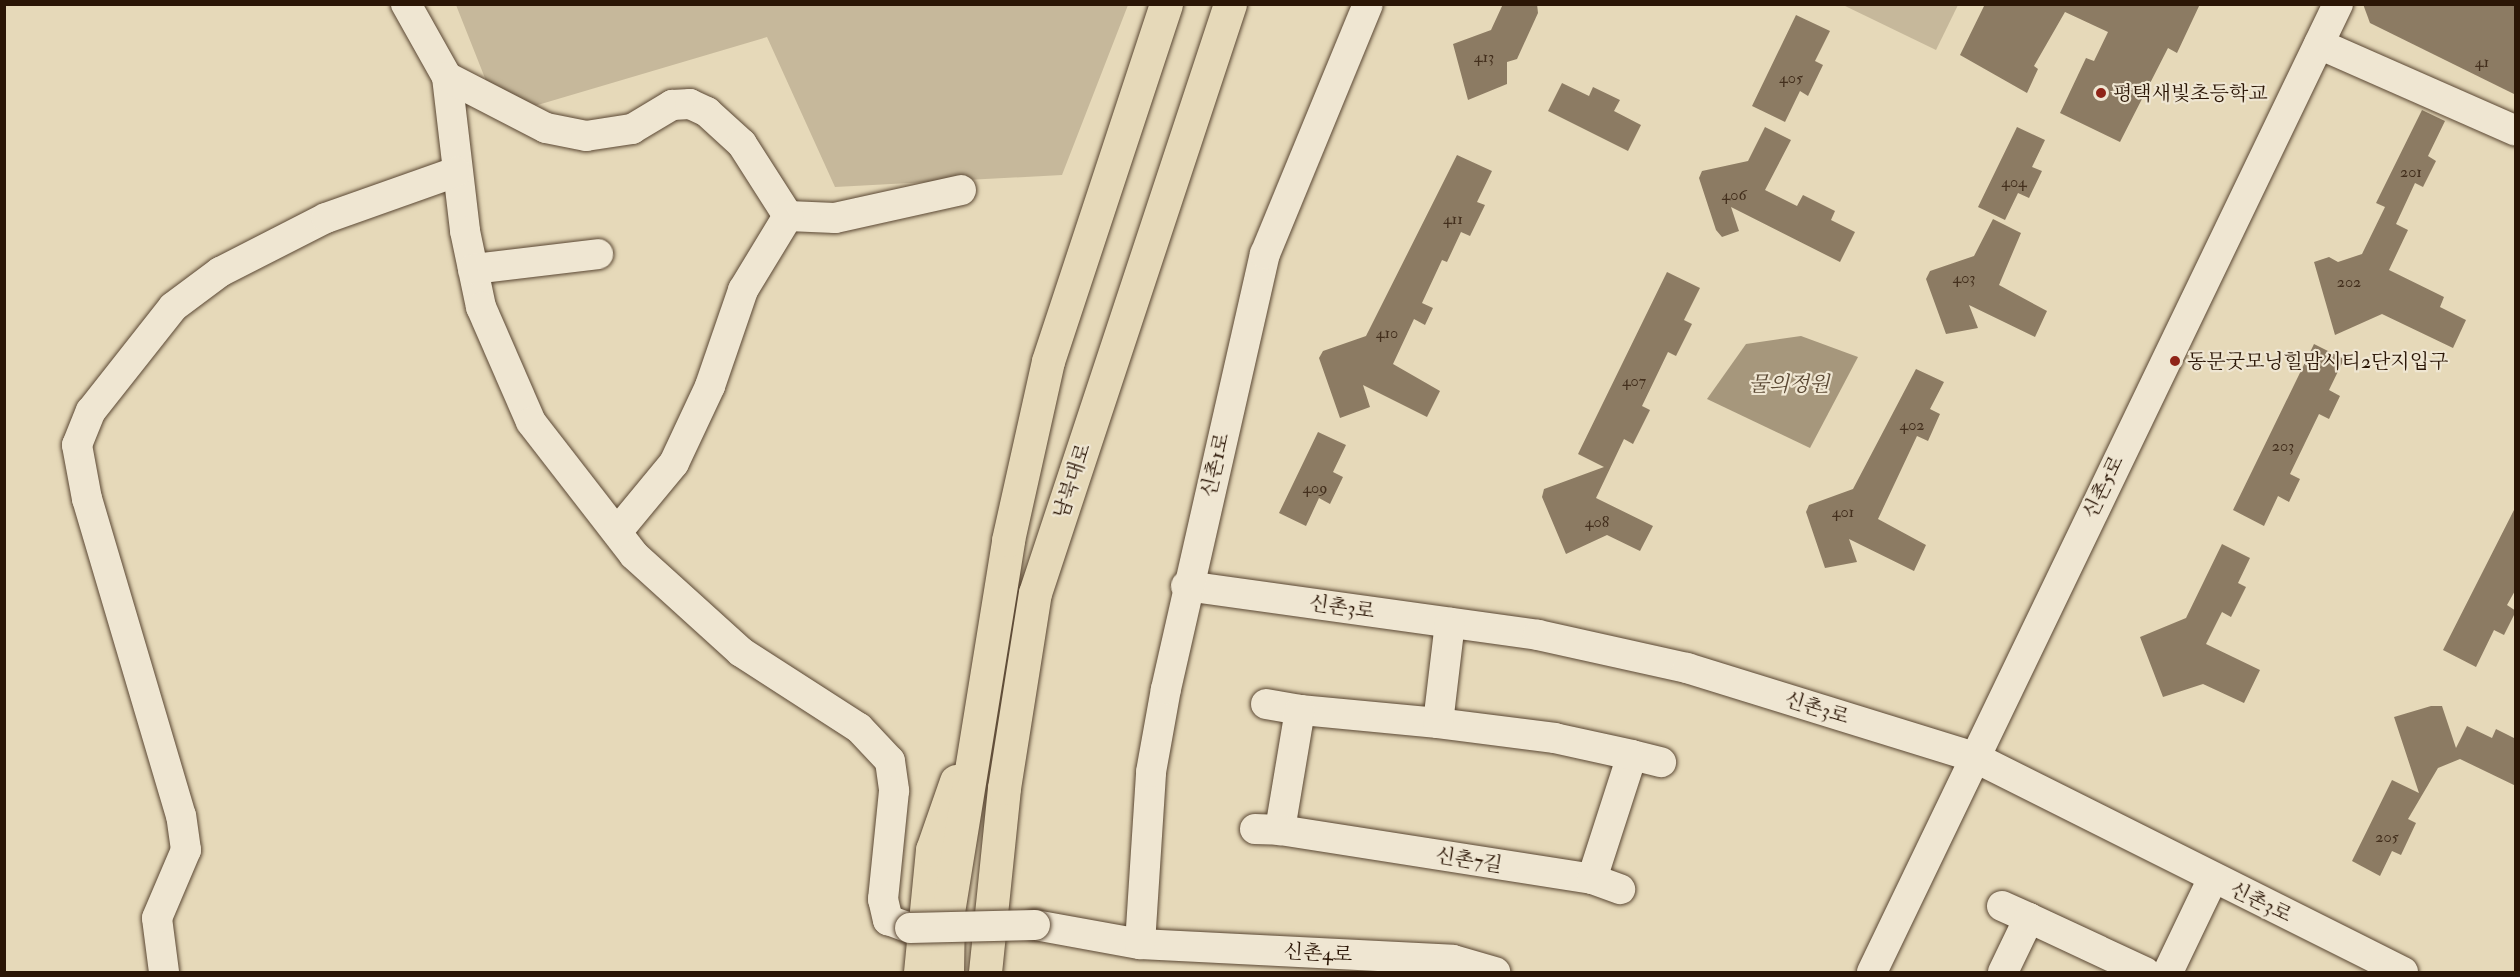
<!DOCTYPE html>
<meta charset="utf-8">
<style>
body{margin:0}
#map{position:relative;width:2520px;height:977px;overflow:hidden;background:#e6d9b9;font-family:"IM FELL Double Pica","Noto Serif KR",serif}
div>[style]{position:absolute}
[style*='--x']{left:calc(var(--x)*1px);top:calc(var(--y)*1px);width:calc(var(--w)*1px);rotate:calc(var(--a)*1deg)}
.green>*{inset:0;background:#c6b89b}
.water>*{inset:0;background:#a6977c}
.building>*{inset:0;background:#8c7b63}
.roads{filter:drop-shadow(0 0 2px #5a4733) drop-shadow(0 0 2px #5a4733)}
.minor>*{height:30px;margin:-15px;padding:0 15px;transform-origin:15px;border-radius:15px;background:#efe6d2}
.highway>*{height:33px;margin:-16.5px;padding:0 16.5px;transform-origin:16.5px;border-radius:16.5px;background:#e6d9b9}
.bridges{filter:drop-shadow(0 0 2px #5a4733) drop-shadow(0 0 2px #5a4733)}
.minor-bridge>*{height:30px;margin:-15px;padding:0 15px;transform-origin:15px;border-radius:15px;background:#efe6d2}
.dots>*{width:16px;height:16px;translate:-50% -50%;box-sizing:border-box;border:3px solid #efe6d2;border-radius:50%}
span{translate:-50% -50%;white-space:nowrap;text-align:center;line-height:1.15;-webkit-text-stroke:4.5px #efe6d2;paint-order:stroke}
.number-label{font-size:16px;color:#432f1d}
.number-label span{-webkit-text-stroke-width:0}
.poi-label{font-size:20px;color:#2b1606}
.left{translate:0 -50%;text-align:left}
.street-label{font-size:20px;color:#2b1606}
.water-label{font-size:21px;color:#5c4a35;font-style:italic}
.frame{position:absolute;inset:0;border:6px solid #2b1606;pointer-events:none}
</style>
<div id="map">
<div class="green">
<div style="clip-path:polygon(1841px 4px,1958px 4px,1958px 5px,1936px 50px)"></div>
<div style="clip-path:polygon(456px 5px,1128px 5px,1062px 175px,835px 187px,767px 37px,500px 116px)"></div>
</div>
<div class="water">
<div style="clip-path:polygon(1801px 336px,1858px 357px,1810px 448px,1707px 399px,1746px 344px)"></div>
</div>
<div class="building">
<div style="clip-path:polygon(1503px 4px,1537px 4px,1538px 13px,1517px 59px,1507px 62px,1507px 84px,1468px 100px,1453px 44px,1491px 30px)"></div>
<div style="clip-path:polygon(1985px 4px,2200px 4px,2177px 53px,2168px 48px,2120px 142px,2060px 113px,2086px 58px,2094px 61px,2108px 32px,2065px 12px,2034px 66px,2038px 69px,2027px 93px,1960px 55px)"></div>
<div style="clip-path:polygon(2363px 4px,2516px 4px,2516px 95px,2370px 23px)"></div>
<div style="clip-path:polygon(1796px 15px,1830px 31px,1815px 61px,1823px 65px,1808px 96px,1800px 91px,1785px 122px,1752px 106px)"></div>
<div style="clip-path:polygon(1562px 83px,1589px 96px,1593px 87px,1620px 100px,1614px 111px,1641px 125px,1628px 151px,1548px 111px)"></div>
<div style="clip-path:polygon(2422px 110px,2445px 121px,2428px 156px,2436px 161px,2423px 187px,2415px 183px,2396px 224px,2408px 230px,2389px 270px,2444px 297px,2440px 307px,2466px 320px,2453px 348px,2382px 314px,2335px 335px,2314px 262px,2329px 257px,2338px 262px,2362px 254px,2385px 207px,2376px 203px)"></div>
<div style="clip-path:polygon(1765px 127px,1791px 140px,1765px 190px,1797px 206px,1803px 195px,1835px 211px,1831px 220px,1855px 232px,1840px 262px,1731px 207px,1739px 231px,1722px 237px,1716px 230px,1699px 178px,1702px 171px,1748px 161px)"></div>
<div style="clip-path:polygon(2017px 127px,2045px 140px,2032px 167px,2042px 171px,2029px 198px,2018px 193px,2005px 220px,1978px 207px)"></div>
<div style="clip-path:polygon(1457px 155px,1492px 171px,1477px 202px,1485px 205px,1470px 236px,1461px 232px,1447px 262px,1442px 260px,1422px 303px,1433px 308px,1425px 325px,1414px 319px,1393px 364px,1440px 391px,1427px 417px,1363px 385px,1370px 407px,1340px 418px,1319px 358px,1323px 351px,1366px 336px)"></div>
<div style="clip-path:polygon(1993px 219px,2021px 233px,1999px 285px,2047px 311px,2035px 337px,1969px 305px,1978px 328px,1946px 334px,1926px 279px,1930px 271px,1974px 256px)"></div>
<div style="clip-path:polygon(1667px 272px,1700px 288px,1684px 320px,1692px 324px,1676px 356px,1668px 352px,1642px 406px,1650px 410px,1633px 444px,1624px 439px,1596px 498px,1653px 526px,1640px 551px,1607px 535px,1566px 554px,1542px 497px,1544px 489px,1604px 467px,1578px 454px)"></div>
<div style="clip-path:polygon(2314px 344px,2344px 359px,2329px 390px,2340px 396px,2329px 419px,2319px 414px,2290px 474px,2300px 479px,2289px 502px,2278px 496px,2264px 526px,2233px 510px)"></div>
<div style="clip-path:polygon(1916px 369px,1944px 382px,1930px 409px,1940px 414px,1928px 441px,1917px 436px,1878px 519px,1926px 545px,1914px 571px,1849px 539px,1857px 562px,1825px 568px,1806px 512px,1809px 505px,1853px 489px)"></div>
<div style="clip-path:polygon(1318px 432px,1346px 445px,1333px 472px,1343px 477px,1330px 504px,1319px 498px,1306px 526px,1279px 513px)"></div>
<div style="clip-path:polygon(2516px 506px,2516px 589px,2507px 605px,2516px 611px,2504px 635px,2494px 630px,2476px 667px,2443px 650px)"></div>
<div style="clip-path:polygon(2222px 544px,2250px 558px,2238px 583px,2246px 587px,2231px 617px,2222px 612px,2206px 644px,2260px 670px,2244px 703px,2203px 684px,2163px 697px,2140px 637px,2186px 618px)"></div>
<div style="clip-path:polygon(2431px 706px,2442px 706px,2456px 748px,2467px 726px,2492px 738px,2496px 729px,2516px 739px,2516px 786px,2460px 759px,2438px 768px,2408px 819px,2416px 823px,2401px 855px,2392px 851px,2380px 876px,2352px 861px,2392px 780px,2419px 793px,2394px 717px)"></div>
</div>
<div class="roads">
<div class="minor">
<div style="--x:406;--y:4;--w:84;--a:60.7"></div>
<div style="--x:447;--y:77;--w:155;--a:83.3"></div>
<div style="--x:465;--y:231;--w:78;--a:78.1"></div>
<div style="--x:481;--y:307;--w:125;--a:66.5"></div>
<div style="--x:531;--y:422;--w:168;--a:52.2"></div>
<div style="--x:634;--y:555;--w:144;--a:42.2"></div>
<div style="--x:741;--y:652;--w:140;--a:32.8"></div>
<div style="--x:859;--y:728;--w:45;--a:46.8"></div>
<div style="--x:890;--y:761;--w:30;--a:82"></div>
<div style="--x:894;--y:791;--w:109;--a:95.8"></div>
<div style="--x:883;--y:899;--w:22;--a:77"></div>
<div style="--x:888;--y:920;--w:23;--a:20"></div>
<div style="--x:2319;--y:44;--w:215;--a:23.8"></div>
<div style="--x:447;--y:77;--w:111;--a:27.3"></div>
<div style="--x:546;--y:128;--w:41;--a:11.3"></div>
<div style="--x:586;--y:136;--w:47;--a:-8.7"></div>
<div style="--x:632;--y:129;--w:47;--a:-31"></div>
<div style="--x:672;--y:105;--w:18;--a:-3"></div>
<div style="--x:690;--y:104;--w:19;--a:25"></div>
<div style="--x:707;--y:112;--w:47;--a:42.4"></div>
<div style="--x:742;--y:144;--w:85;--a:57.4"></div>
<div style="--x:788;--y:216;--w:47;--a:2.4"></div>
<div style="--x:835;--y:218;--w:129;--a:-12.5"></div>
<div style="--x:473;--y:269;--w:126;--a:-6.8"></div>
<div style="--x:617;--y:532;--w:89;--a:-50.4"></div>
<div style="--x:674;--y:463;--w:85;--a:-64.9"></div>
<div style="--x:710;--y:386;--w:102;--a:-71"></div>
<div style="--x:743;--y:290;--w:87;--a:-58.7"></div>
<div style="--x:1186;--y:586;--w:355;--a:7.9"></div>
<div style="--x:1538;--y:635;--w:153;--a:12.5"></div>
<div style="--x:1687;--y:668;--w:298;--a:17.2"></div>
<div style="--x:1972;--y:756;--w:482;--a:26.6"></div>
<div style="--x:1266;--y:704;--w:35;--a:10"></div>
<div style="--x:1438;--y:723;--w:139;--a:-174.6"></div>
<div style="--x:1300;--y:710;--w:122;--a:99.5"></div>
<div style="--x:1280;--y:830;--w:316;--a:8.9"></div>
<div style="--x:1592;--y:879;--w:130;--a:-72.1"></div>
<div style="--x:1632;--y:755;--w:79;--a:-167.6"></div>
<div style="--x:1555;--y:738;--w:118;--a:-172.7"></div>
<div style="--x:1438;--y:723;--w:101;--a:-83.2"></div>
<div style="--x:1632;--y:755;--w:30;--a:14"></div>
<div style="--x:1255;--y:829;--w:25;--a:2"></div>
<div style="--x:1592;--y:879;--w:30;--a:20"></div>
<div style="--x:2002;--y:906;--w:30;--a:24"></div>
<div style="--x:1035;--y:925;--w:107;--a:10.3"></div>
<div style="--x:1140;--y:944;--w:313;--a:2.9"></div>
<div style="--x:1453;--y:960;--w:44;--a:15.9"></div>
<div style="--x:1140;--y:944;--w:172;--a:-86.3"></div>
<div style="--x:1151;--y:772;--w:84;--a:-79.8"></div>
<div style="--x:1166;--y:689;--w:446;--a:-77.2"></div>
<div style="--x:1265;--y:254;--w:270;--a:-67.6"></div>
<div style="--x:164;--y:972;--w:54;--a:-97.4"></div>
<div style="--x:157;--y:918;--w:74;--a:-66.9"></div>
<div style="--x:186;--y:850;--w:34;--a:-98"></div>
<div style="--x:181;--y:816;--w:331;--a:-106.5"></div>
<div style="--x:87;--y:499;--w:55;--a:-100.5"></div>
<div style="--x:77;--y:445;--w:37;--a:-68"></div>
<div style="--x:91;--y:411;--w:132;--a:-51.7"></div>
<div style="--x:173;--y:307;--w:59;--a:-36.7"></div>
<div style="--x:220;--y:272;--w:119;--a:-27"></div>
<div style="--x:326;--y:218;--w:138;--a:-19.5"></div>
<div style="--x:1872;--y:972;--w:1074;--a:-64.29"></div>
<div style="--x:2003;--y:972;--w:60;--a:-64.3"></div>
<div style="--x:2029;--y:918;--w:128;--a:25"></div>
<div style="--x:2168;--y:972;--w:104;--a:-64.4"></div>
</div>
<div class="highway">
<div style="--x:920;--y:972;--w:123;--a:-84.4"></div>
<div style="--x:932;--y:850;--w:73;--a:-70.8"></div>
<div style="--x:947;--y:972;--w:60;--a:-89"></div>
<div style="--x:948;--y:912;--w:377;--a:-80.8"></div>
<div style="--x:1008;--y:540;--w:183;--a:-77.4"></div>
<div style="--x:1048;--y:361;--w:376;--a:-71.7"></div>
<div style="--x:985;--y:972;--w:185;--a:-84.1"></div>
<div style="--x:1004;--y:788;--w:197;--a:-81"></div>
<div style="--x:1035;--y:593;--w:620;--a:-71.68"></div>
</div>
</div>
<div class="bridges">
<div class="minor-bridge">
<div style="--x:910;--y:928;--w:125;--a:-1.4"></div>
</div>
</div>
<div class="dots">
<div style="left:2101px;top:93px;background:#8f2418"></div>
<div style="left:2175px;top:361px;background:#8f2418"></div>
</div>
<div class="number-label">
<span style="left:1484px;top:57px">413</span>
<span style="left:2482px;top:62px">41</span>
<span style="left:1791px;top:78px">405</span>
<span style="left:2411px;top:172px">201</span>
<span style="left:2014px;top:182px">404</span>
<span style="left:1734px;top:195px">406</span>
<span style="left:1453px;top:219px">411</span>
<span style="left:1964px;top:278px">403</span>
<span style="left:2349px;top:282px">202</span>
<span style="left:1387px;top:333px">410</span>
<span style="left:1634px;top:381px">407</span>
<span style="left:1912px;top:425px">402</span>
<span style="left:2283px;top:446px">203</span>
<span style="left:1315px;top:488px">409</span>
<span style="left:1843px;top:512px">401</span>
<span style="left:1597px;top:522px">408</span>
<span style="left:2387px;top:837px">205</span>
</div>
<div class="poi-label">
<span class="left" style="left:2113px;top:93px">평택새빛초등학교</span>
<span class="left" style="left:2187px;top:361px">동문굿모닝힐맘시티2단지입구</span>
</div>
<div class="street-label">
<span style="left:1215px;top:465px;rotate:-77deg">신촌1로</span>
<span style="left:1072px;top:481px;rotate:-72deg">남북대로</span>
<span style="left:2103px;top:487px;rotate:-64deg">신촌5로</span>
<span style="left:1342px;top:607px;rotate:8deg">신촌3로</span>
<span style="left:1817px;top:708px;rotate:17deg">신촌3로</span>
<span style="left:1469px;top:860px;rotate:9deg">신촌7길</span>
<span style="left:2261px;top:902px;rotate:26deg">신촌3로</span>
<span style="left:1318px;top:953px;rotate:3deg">신촌4로</span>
</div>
<div class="water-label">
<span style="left:1789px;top:385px">물의정원</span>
</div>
<div class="frame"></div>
</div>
